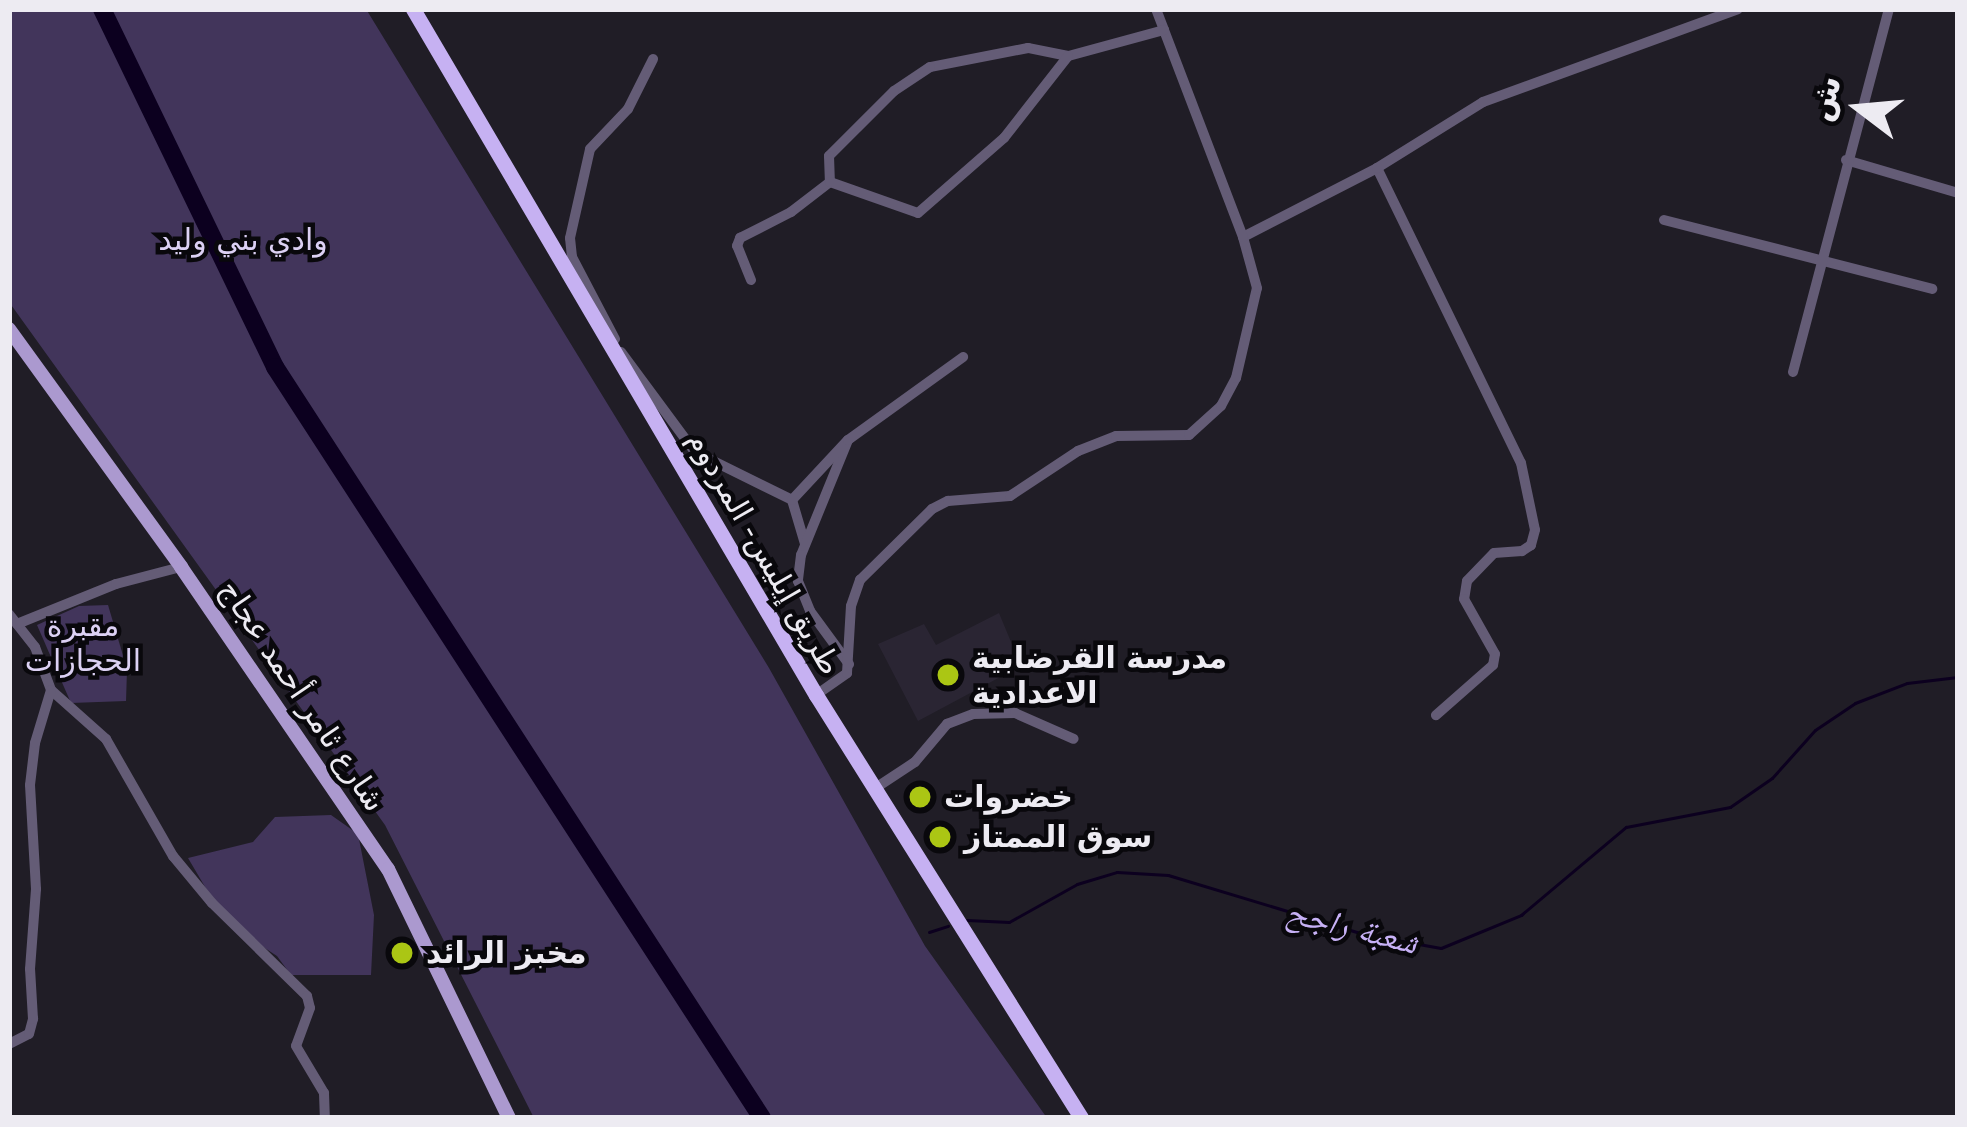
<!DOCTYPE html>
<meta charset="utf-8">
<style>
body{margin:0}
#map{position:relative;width:1967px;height:1127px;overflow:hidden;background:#201d26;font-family:"DejaVu Sans","Noto Naskh Arabic",sans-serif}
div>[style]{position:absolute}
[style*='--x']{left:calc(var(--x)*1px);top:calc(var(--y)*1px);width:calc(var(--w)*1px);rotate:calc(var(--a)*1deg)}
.built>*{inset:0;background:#2a2533}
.green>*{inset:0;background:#42355b}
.stream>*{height:3px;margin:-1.5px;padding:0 1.5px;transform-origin:1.5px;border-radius:1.5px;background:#0c001f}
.river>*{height:18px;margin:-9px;padding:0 9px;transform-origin:9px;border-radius:9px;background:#0c001f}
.minor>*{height:10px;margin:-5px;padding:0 5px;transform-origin:5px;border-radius:5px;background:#645c76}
.major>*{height:14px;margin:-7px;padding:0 7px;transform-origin:7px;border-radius:7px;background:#ab99cf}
.highway>*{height:15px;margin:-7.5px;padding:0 7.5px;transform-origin:7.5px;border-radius:7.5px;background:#c6b1f2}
.dots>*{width:33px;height:33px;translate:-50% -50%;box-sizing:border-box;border:6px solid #09080c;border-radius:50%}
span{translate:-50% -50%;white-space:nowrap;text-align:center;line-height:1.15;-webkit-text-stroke:9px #09080c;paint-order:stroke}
.park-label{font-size:30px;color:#dcd1f4}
.street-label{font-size:30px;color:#edebf2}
.poi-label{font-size:30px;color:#edebf2;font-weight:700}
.left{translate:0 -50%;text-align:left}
.water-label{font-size:33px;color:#c7b1f6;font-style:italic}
.frame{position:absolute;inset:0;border:12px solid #edebf2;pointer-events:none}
.north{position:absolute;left:1799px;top:48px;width:120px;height:120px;-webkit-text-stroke:9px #09080c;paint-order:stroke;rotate:286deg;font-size:33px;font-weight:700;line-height:48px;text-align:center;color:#edebf2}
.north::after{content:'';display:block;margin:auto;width:42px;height:54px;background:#edebf2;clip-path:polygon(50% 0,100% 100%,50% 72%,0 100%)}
</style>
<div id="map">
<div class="built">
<div style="clip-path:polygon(999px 613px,1021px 666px,918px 721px,878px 644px,924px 624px,936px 645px)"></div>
</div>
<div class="green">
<div style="clip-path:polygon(9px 9px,366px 9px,769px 668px,925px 946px,1047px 1118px,534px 1118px,385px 825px,9px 302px)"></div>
<div style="clip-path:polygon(108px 605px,127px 669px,126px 701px,71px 703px,37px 625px,79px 606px)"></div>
<div style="clip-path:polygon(331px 815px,358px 834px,374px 915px,371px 975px,291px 975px,277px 956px,245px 935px,211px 897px,188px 858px,253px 842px,275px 817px)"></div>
</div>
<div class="stream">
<div style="--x:967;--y:920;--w:42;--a:2.7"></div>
<div style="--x:1009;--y:922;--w:78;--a:-29.2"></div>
<div style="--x:1077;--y:884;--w:42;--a:-16.7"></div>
<div style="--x:1117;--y:872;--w:51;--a:3.4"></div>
<div style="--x:1168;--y:875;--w:204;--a:16.8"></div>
<div style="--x:1363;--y:934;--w:79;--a:10.2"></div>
<div style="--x:1441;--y:948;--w:87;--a:-22.4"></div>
<div style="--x:1521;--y:915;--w:137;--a:-40"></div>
<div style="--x:1626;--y:827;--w:106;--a:-10.9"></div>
<div style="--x:1730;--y:807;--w:51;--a:-34.6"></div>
<div style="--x:1772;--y:778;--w:64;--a:-48.1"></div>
<div style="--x:1815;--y:730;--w:48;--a:-34"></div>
<div style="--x:1855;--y:703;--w:56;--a:-21"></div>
<div style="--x:1907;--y:683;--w:51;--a:-6.7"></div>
<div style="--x:929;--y:932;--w:20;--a:-18"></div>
</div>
<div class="river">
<div style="--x:102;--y:9;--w:398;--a:64.2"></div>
<div style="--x:275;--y:367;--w:895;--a:57.04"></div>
</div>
<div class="minor">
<div style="--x:1156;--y:9;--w:22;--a:69"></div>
<div style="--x:1846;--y:160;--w:117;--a:16.4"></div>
<div style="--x:1377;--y:168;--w:328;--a:64"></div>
<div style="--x:1521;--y:463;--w:68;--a:78.2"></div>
<div style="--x:1535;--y:530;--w:16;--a:105"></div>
<div style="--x:1531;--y:545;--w:11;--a:146"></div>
<div style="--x:1522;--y:551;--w:28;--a:176"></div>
<div style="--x:1494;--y:553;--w:39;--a:134"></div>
<div style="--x:1467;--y:581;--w:18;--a:99"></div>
<div style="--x:1464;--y:599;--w:63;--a:60.6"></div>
<div style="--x:1495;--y:654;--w:11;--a:100"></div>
<div style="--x:1493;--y:665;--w:76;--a:138.7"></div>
<div style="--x:1664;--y:220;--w:277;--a:14.4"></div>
<div style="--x:1243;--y:237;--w:151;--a:-27.2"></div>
<div style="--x:1377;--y:168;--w:125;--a:-31.9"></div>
<div style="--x:1483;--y:102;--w:271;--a:-20"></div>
<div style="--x:751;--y:280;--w:37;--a:-112"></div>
<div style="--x:737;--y:246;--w:9;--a:-69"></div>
<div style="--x:740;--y:238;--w:57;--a:-27"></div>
<div style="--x:791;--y:212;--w:49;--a:-37.6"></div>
<div style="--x:615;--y:339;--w:93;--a:-117.7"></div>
<div style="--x:572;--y:257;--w:19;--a:-96"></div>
<div style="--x:570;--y:238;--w:91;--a:-77.3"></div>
<div style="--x:590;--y:149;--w:55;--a:-46.5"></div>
<div style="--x:628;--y:109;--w:56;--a:-63.4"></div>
<div style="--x:621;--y:352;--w:124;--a:53.5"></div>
<div style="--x:695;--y:452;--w:108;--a:26.3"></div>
<div style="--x:792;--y:500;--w:46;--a:73.5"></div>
<div style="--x:1793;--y:372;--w:375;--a:-75.2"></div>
<div style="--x:848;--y:440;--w:124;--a:112.2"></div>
<div style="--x:801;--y:555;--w:26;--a:97"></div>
<div style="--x:798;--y:581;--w:32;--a:68"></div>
<div style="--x:810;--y:611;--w:66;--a:53.7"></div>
<div style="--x:792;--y:500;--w:82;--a:-47"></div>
<div style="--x:848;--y:440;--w:142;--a:-35.8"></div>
<div style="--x:9;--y:614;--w:42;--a:51.8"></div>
<div style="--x:35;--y:647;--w:46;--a:69.6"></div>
<div style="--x:51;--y:690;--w:74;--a:41.7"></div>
<div style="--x:106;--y:739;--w:135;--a:60.2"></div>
<div style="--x:173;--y:856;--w:61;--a:50.3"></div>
<div style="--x:212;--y:903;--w:133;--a:44.4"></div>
<div style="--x:307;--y:996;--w:12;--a:76"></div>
<div style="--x:310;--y:1008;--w:40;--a:110.2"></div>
<div style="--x:296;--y:1046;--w:55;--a:59.2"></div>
<div style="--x:324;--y:1093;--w:25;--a:88"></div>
<div style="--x:17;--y:624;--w:107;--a:-22"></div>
<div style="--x:116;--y:584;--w:67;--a:-14.7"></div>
<div style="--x:816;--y:695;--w:38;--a:-35"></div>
<div style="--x:847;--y:673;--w:67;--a:-86.6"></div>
<div style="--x:851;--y:606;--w:28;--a:-71"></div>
<div style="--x:860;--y:580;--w:101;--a:-44.6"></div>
<div style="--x:932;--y:509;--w:18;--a:-27"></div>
<div style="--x:948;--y:501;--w:62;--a:-4.6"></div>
<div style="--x:1010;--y:496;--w:82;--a:-33.5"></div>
<div style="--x:1078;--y:451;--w:41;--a:-21.5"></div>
<div style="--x:1116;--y:436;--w:73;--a:-0.8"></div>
<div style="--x:1189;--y:435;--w:43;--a:-42.2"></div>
<div style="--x:1221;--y:406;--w:32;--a:-62"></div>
<div style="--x:1236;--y:378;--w:92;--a:-76.9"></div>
<div style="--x:1257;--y:288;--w:53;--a:-105.4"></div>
<div style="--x:1243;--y:237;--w:222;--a:-110.9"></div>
<div style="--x:1164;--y:30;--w:99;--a:164.8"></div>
<div style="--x:1068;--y:56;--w:41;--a:-168.7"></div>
<div style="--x:1028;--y:48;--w:100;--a:169"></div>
<div style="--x:930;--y:67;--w:43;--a:146.3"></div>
<div style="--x:894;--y:91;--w:92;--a:135"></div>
<div style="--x:829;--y:156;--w:26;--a:88"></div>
<div style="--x:830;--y:182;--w:93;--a:19.4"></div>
<div style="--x:918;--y:213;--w:114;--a:-41.1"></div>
<div style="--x:1004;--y:138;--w:104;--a:-52"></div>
<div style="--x:874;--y:789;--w:49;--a:-33.4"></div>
<div style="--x:915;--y:762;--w:50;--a:-49.9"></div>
<div style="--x:947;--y:724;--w:28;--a:-21"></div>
<div style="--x:973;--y:714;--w:42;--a:-1.4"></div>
<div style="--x:1015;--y:713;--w:64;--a:23.8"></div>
<div style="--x:9;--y:1044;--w:22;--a:-27"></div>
<div style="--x:29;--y:1034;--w:16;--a:-75"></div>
<div style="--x:33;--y:1019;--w:50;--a:-93.4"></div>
<div style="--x:30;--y:969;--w:80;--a:-85.7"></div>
<div style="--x:36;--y:889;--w:104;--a:-93.3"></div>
<div style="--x:30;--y:785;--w:42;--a:-83.2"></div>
<div style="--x:35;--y:743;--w:55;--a:-73.2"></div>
</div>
<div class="major">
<div style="--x:9;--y:329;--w:294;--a:54.1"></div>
<div style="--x:181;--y:567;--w:366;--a:55.6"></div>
<div style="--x:388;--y:869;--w:277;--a:64.1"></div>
</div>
<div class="highway">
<div style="--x:413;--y:9;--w:796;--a:59.57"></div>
<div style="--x:816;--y:695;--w:499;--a:57.9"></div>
</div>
<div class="dots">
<div style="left:948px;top:675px;background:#abc614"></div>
<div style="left:920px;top:797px;background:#abc614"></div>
<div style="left:940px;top:837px;background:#abc614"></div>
<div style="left:402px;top:953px;background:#abc614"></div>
</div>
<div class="park-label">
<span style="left:243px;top:240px">وادي بني وليد</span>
<span style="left:83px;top:643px">مقبرة<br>الحجازات</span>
</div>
<div class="street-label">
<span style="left:764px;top:553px;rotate:60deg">طريق إيليس- المردوم</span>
<span style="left:302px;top:696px;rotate:56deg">شارع ثامر أحمد عجاج</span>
</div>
<div class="poi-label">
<span class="left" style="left:972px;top:675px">مدرسة القرضابية<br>الاعدادية</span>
<span class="left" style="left:944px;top:797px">خضروات</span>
<span class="left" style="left:964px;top:837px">سوق الممتاز</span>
<span class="left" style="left:426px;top:953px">مخبز الرائد</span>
</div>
<div class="water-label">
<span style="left:1352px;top:927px;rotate:14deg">شعبة راجح</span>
</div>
<div class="frame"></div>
<div class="north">ش</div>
</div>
